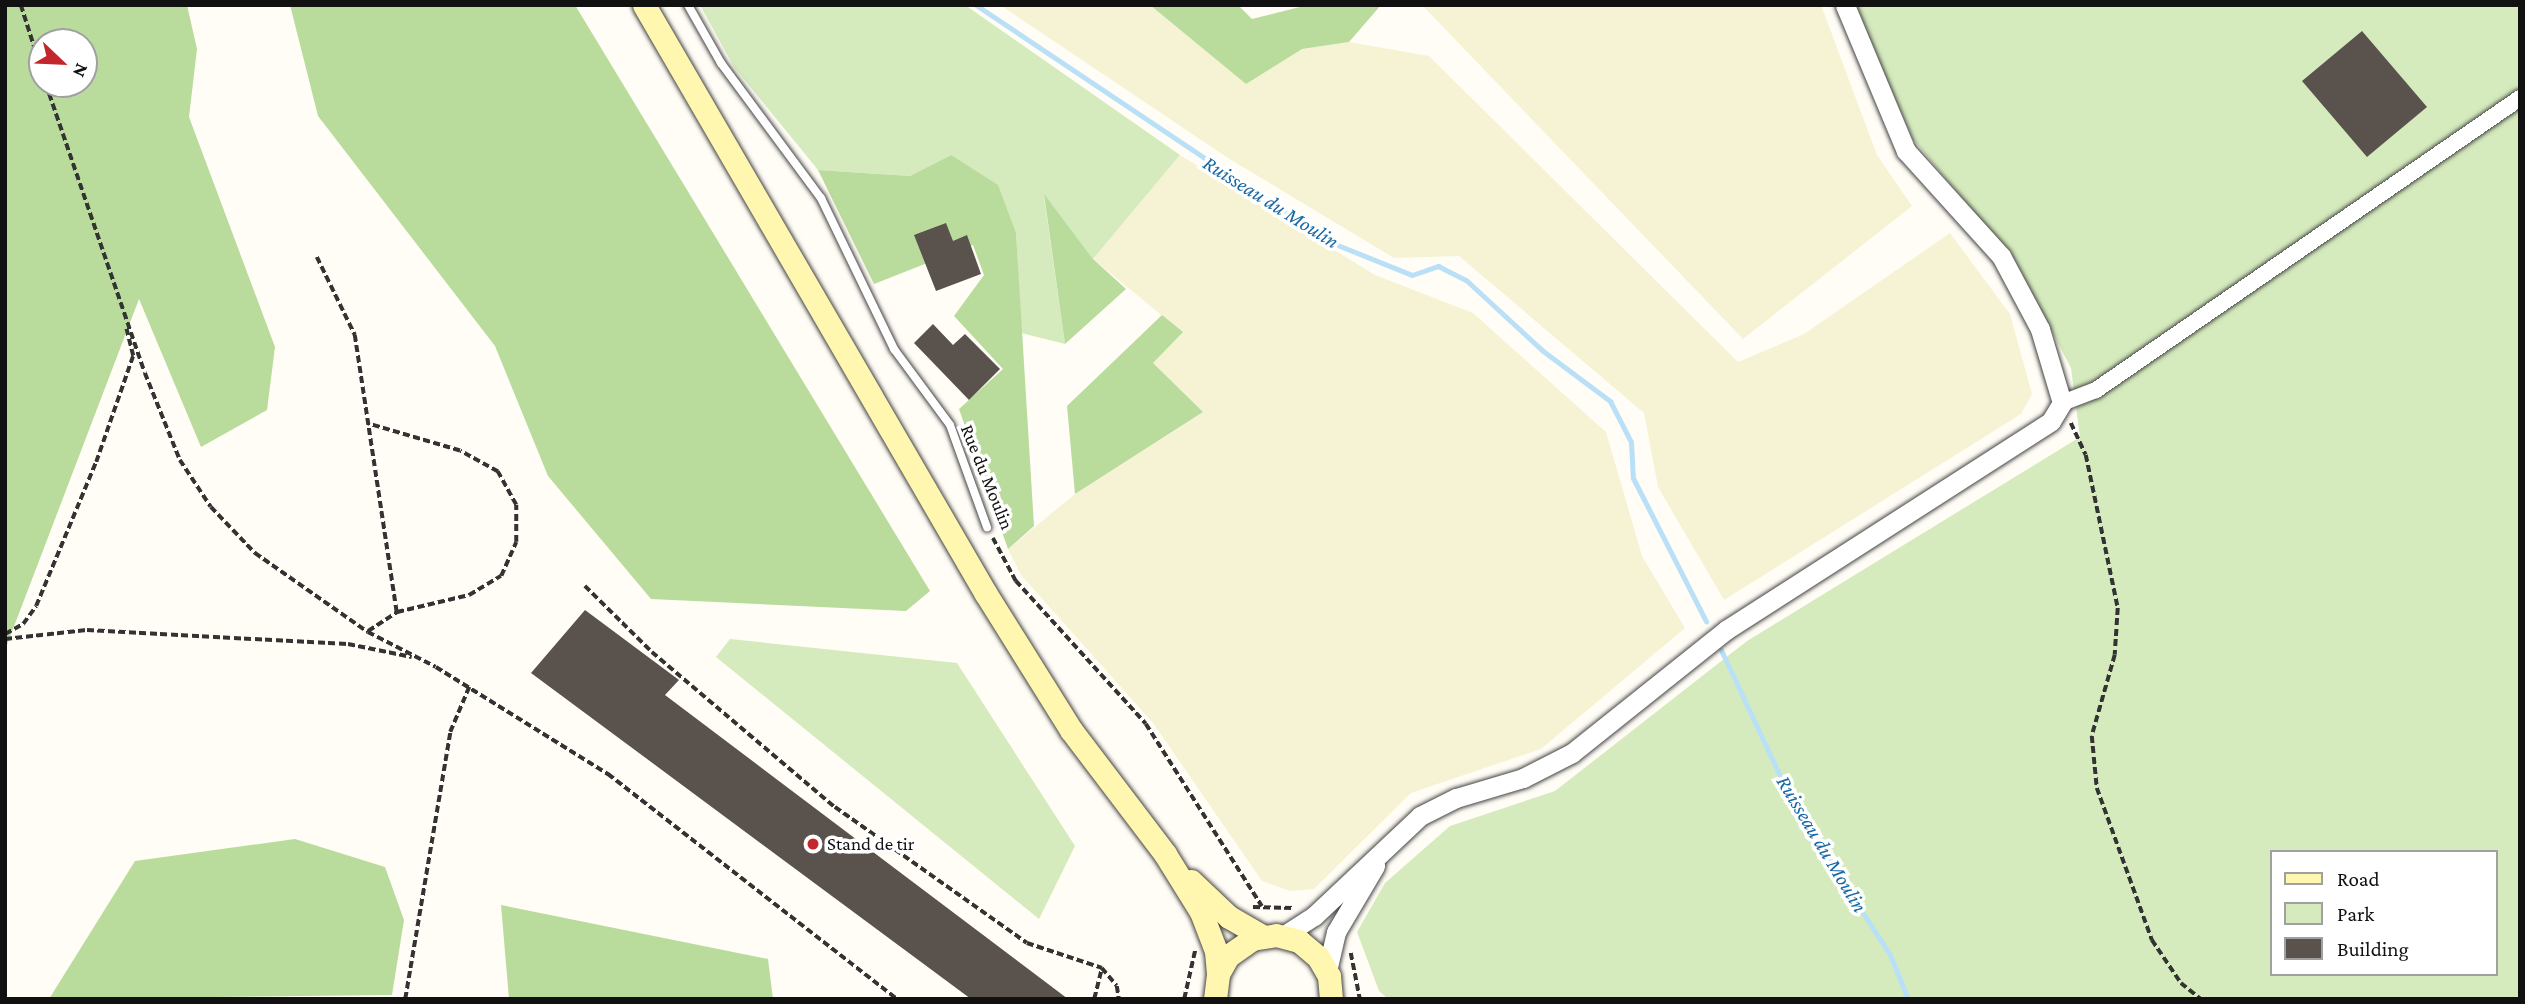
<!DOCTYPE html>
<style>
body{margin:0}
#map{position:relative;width:2525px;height:1004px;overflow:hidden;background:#fffdf5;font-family:"Crimson Pro",serif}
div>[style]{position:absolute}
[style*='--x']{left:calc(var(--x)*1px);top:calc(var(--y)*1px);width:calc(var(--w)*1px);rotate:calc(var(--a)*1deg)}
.farmland>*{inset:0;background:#f6f3d4}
.green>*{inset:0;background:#d5ebbd}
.forest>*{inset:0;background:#b9dc9c}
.stream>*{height:5px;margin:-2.5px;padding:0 2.5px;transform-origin:2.5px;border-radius:2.5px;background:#b9e0f7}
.building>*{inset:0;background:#5a524d}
.path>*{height:3.5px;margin-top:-1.75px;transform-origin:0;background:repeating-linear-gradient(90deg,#333 0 7px,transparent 0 10.5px)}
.roads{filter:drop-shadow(0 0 2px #444) drop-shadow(0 0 2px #444)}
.service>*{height:8px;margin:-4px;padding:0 4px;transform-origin:4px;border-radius:4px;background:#fff}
.minor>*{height:16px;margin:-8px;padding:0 8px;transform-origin:8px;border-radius:8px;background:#fff}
.tertiary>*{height:19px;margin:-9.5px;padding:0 9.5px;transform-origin:9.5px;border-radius:9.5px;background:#fff}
.secondary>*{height:23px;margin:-11.5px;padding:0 11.5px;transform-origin:11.5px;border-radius:11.5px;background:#fff6b0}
.dots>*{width:19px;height:19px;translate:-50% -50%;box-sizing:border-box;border:4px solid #fff;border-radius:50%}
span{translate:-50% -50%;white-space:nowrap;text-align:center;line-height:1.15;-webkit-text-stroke:7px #fff;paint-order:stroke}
.street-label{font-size:19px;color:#111}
.poi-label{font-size:19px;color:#111}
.left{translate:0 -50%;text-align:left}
.water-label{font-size:21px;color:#1768a6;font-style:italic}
.frame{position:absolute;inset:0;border:7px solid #111;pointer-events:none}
.legend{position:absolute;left:2270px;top:850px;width:228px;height:126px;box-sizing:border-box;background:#fff;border:2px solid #a0a0a0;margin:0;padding:9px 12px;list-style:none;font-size:21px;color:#111}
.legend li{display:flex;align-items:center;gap:14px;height:35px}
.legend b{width:35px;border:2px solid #a0a0a0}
.north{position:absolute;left:28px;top:28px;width:70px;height:70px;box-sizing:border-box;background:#fff;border:2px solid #a0a0a0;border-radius:50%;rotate:113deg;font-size:19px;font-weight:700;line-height:28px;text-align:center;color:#111}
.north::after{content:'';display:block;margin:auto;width:24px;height:32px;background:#c4262e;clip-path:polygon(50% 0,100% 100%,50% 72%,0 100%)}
</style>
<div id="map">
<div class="farmland">
<div style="clip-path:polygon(1000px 5px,1150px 5px,1246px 83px,1302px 49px,1349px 42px,1429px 56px,1738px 362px,1804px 334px,1950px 233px,2010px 314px,2032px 394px,2021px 414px,1724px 600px,1658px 487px,1644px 413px,1459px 256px,1394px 258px,1228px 158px)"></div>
<div style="clip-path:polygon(1422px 5px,1821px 5px,1877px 155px,1912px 206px,1743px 339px)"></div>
<div style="clip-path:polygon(1180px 155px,1375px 275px,1473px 313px,1606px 432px,1642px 556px,1685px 628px,1541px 749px,1411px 793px,1314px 889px,1290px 891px,1262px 881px,1153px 723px,1021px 575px,1008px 549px,1075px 494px,1202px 413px,1153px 363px,1182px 332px,1093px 259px)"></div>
</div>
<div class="green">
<div style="clip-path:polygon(700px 5px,965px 5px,1180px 155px,1093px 259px,1044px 196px,1065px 344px,1021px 333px,1016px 233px,951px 155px,910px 176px,818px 170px,734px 67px)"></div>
<div style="clip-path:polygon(evenodd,1853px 5px,2520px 5px,2520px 999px,1388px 999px,1379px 991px,1357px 932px,1385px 883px,1450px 826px,1555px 791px,1747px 641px,2080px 437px,2071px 368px,2016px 263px,1913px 139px,1853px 5px,2271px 852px,2495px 852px,2495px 974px,2271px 974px,2271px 852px)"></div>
<div style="clip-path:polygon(730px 639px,957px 663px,1075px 846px,1039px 919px,716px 657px)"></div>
</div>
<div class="forest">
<div style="clip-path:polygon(evenodd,5px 5px,187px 5px,197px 49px,189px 117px,275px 347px,267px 410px,201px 447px,139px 299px,5px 650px,5px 5px,84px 42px,84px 84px,42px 84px,42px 42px,84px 42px)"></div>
<div style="clip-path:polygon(290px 5px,575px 5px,930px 591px,906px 611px,651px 599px,548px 476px,495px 346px,318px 116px)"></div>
<div style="clip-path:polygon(1150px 5px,1238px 5px,1252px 19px,1308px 5px,1381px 5px,1349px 42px,1302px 49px,1246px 84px)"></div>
<div style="clip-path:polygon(951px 155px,998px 185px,1016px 233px,1034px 526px,1008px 549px,959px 409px,1003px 369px,954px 316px,984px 275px,973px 245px,874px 284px,818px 170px,910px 176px)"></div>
<div style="clip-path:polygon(1044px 194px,1093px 259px,1126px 289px,1065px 344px)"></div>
<div style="clip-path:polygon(1162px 315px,1183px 332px,1153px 363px,1203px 412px,1075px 494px,1067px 406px)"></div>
<div style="clip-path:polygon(295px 839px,385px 867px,404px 920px,392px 995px,49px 999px,135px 861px)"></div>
<div style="clip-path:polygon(501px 905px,768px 959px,773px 999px,509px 999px)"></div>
</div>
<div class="stream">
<div style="--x:976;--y:5;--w:426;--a:33.8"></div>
<div style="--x:1330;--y:242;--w:88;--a:21.9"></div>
<div style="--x:1412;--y:275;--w:28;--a:-19"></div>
<div style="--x:1438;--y:266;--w:31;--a:27"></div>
<div style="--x:1466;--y:280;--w:105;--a:42.7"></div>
<div style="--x:1543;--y:351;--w:84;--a:36.7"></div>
<div style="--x:1610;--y:401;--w:46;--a:62.9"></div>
<div style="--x:1631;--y:442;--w:36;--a:87"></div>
<div style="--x:1633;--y:478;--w:161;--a:63"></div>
<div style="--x:1721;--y:650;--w:174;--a:64.9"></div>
<div style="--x:1795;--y:808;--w:175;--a:57.1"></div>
<div style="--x:1890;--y:955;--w:48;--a:67.8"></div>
</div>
<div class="building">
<div style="clip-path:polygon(2362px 31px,2427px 107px,2367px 157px,2302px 81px)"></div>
<div style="clip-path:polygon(946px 223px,953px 241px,967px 235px,981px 274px,936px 291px,914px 235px)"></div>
<div style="clip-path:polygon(933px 324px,953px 345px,965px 334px,1000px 369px,969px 400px,914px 343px)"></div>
<div style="clip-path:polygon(585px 610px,679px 680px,665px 695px,1068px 999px,971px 999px,531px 673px)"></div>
</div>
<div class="path">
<div style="--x:21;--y:5;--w:69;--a:72.3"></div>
<div style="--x:46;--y:84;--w:305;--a:71.1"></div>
<div style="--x:145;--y:373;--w:94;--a:68.1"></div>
<div style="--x:180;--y:460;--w:56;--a:56.6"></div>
<div style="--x:211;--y:507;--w:64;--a:46.3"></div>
<div style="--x:255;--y:553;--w:138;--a:35"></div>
<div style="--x:368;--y:632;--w:76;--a:27.2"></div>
<div style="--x:436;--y:667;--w:203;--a:31.9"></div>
<div style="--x:608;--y:774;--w:366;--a:37.9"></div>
<div style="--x:317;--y:257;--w:87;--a:64"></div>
<div style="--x:355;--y:335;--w:280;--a:81.4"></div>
<div style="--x:2071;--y:423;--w:35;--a:65"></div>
<div style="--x:2086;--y:455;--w:156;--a:78.2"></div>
<div style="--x:2118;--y:608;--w:47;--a:93.7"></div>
<div style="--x:2115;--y:655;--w:84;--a:105.9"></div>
<div style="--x:2092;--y:736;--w:52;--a:84.5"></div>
<div style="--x:2097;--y:788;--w:162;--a:70.1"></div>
<div style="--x:2152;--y:940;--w:52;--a:56"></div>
<div style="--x:2181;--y:983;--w:26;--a:39"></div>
<div style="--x:993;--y:538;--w:49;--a:61.9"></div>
<div style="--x:1016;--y:581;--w:193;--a:47.7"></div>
<div style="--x:1146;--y:724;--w:216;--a:57.5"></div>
<div style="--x:585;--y:586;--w:94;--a:44.6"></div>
<div style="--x:652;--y:652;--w:240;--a:40.3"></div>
<div style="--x:835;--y:807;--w:235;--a:35.3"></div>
<div style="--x:1027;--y:943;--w:79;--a:18.4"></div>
<div style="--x:1102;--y:968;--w:23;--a:50"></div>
<div style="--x:1117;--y:986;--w:13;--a:81"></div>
<div style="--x:368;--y:631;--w:35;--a:-33"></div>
<div style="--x:397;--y:612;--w:74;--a:-13.3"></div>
<div style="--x:469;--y:595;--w:37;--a:-31"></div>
<div style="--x:501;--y:576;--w:37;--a:-66"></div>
<div style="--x:516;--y:542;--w:37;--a:-90"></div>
<div style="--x:516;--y:505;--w:38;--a:-119"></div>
<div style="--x:498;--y:472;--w:43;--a:-151.1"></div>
<div style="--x:460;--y:451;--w:96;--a:-163.6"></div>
<div style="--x:5;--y:634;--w:21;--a:-29"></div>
<div style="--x:23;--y:624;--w:22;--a:-54"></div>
<div style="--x:36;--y:606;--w:156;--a:-67.4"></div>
<div style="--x:96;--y:462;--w:112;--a:-70.8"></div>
<div style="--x:133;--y:356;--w:30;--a:-104"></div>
<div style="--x:5;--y:639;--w:82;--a:-6.3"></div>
<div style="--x:87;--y:630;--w:261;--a:3.1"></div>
<div style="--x:348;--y:644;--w:65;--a:11.5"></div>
<div style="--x:1253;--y:907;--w:41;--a:1.4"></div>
<div style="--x:1351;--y:953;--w:47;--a:78.9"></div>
<div style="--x:405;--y:999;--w:271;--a:-80.4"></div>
<div style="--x:450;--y:732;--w:49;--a:-67.1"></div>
<div style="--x:1094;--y:999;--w:32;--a:-76"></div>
<div style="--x:1184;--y:999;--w:50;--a:-77.3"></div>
</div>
<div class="roads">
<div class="service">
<div style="--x:688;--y:5;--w:67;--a:60.4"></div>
<div style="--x:721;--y:63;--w:168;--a:53.5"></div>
<div style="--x:821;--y:198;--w:168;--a:64.2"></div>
<div style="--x:894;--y:349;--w:94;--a:53.6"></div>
<div style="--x:950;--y:425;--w:109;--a:70.1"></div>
</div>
<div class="minor">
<div style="--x:2062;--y:403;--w:36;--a:-21"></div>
<div style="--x:2096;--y:390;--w:515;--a:-34.55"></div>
</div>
<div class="tertiary">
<div style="--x:1283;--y:936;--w:37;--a:-33"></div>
<div style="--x:1314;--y:916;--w:146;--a:-43.3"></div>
<div style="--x:1420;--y:816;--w:40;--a:-26.6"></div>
<div style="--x:1456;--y:798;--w:70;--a:-16.6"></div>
<div style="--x:1523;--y:778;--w:55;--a:-27"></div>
<div style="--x:1572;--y:753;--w:197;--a:-38.6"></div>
<div style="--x:1726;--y:630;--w:386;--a:-32.7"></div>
<div style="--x:2051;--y:421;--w:21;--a:-59"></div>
<div style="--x:2062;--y:403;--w:77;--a:-106.6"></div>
<div style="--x:2040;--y:329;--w:83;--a:-118.1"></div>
<div style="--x:2001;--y:256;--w:142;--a:-132.1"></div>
<div style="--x:1906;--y:151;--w:158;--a:-112.7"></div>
<div style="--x:1327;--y:971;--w:40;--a:-77"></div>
<div style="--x:1336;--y:932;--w:77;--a:-59.4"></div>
</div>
<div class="secondary">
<div style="--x:644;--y:5;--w:681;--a:59.86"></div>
<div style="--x:986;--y:594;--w:160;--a:58"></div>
<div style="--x:1071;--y:730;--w:156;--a:52.8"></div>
<div style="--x:1165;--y:854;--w:68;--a:58.2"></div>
<div style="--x:1201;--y:912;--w:42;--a:69"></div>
<div style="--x:1216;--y:951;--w:23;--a:85"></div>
<div style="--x:1191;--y:881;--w:52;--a:43.5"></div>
<div style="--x:1229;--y:917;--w:38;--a:30"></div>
<div style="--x:1215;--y:999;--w:25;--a:-83"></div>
<div style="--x:1218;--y:974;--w:21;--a:-61"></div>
<div style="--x:1228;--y:956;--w:29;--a:-35"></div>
<div style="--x:1252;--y:939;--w:24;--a:-9"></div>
<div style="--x:1276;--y:935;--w:24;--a:15"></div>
<div style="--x:1299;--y:941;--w:25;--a:40"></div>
<div style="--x:1318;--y:957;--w:22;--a:60"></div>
<div style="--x:1329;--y:976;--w:23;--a:85"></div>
</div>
</div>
<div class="dots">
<div style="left:813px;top:844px;background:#c4262e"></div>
</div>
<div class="street-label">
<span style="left:987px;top:477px;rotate:68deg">Rue du Moulin</span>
</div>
<div class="poi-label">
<span class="left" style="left:827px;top:844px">Stand de tir</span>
</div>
<div class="water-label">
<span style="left:1271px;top:202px;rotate:32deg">Ruisseau du Moulin</span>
<span style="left:1822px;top:844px;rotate:59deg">Ruisseau du Moulin</span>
</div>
<div class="frame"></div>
<ul class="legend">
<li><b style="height:9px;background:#fff6b0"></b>Road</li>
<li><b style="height:19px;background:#d5ebbd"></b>Park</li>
<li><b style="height:19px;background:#5a524d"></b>Building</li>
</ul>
<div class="north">N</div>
</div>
